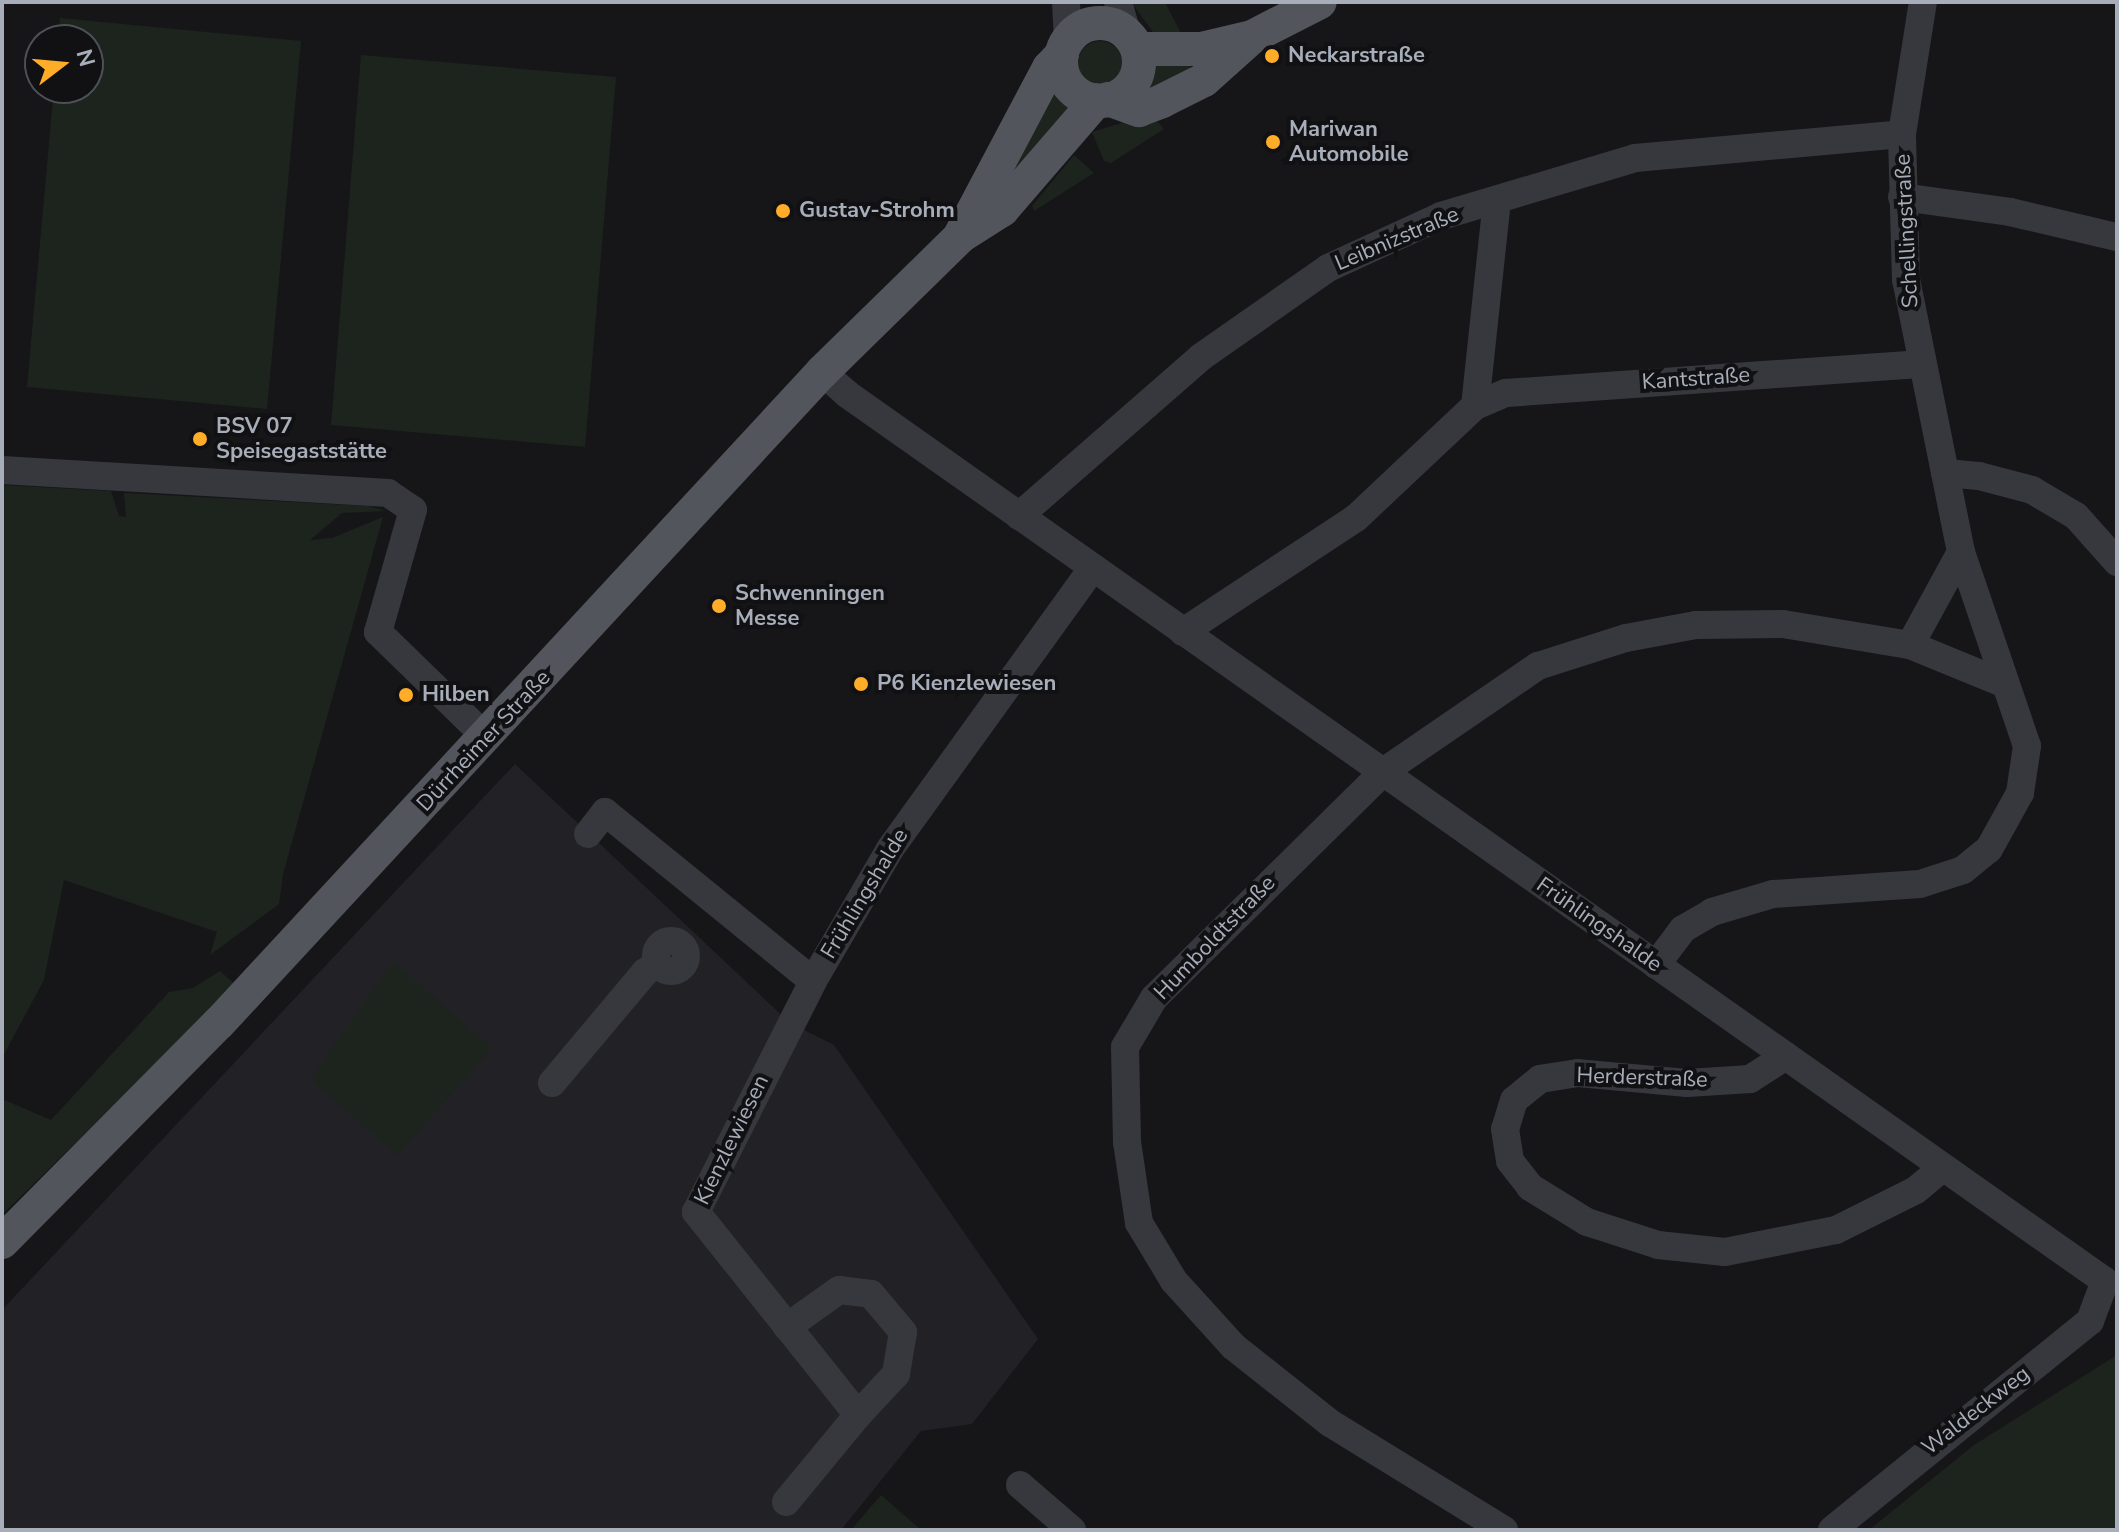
<!DOCTYPE html>
<meta charset="utf-8">
<style>
body{margin:0}
#map{position:relative;width:2119px;height:1532px;overflow:hidden;background:#161619;font-family:"Nunito Sans",sans-serif}
div>[style]{position:absolute}
[style*='--x']{left:calc(var(--x)*1px);top:calc(var(--y)*1px);width:calc(var(--w)*1px);rotate:calc(var(--a)*1deg)}
.built>*{inset:0;background:#222226}
.green>*{inset:0;background:#1c241d}
.round{border-radius:50%}
.minor>*{height:28px;margin:-14px;padding:0 14px;transform-origin:14px;border-radius:14px;background:#37383e}
.minor>.ring{margin:-14px;padding:0;box-sizing:content-box;background:none;border:28px solid #37383e;border-radius:50%}
.major>*{height:34px;margin:-17px;padding:0 17px;transform-origin:17px;border-radius:17px;background:#53555d}
.major>.ring{margin:-17px;padding:0;box-sizing:content-box;background:none;border:34px solid #53555d;border-radius:50%}
.dots>*{width:22px;height:22px;translate:-50% -50%;box-sizing:border-box;border:4px solid #111114;border-radius:50%}
span{translate:-50% -50%;white-space:nowrap;text-align:center;line-height:1.15;-webkit-text-stroke:8px #111114;paint-order:stroke}
.poi-label{font-size:22px;color:#a7aeba;font-weight:700}
.left{translate:0 -50%;text-align:left}
.street-label{font-size:22px;color:#a7aeba}
.frame{position:absolute;inset:0;border:4px solid #a7aeba;pointer-events:none}
.north{position:absolute;left:24px;top:24px;width:80px;height:80px;box-sizing:border-box;background:#111114;border:2px solid #4d5056;border-radius:50%;rotate:74deg;font-size:22px;font-weight:700;line-height:32px;text-align:center;color:#a7aeba}
.north::after{content:'';display:block;margin:auto;width:28px;height:36px;background:#ffad28;clip-path:polygon(50% 0,100% 100%,50% 72%,0 100%)}
</style>
<div id="map">
<div class="built">
<div style="clip-path:polygon(515px 764px,790px 1023px,834px 1045px,1038px 1339px,972px 1424px,921px 1431px,841px 1530px,2px 1530px,2px 1310px)"></div>
</div>
<div class="green">
<div style="clip-path:polygon(1131px 2px,1165px 2px,1187px 45px,1153px 32px)"></div>
<div style="clip-path:polygon(60px 18px,301px 41px,267px 409px,27px 387px,54px 88px,88px 88px,88px 40px,58px 40px)"></div>
<div class="round" style="left:1078px;top:41px;width:44px;height:44px"></div>
<div style="clip-path:polygon(361px 55px,616px 77px,585px 447px,331px 425px)"></div>
<div style="clip-path:polygon(1155px 65px,1190px 65px,1190px 74px,1140px 100px)"></div>
<div style="clip-path:polygon(1056px 86px,1076px 108px,995px 200px)"></div>
<div style="clip-path:polygon(1151px 114px,1164px 129px,1111px 163px,1104px 161px,1092px 132px)"></div>
<div style="clip-path:polygon(1074px 155px,1094px 173px,1034px 211px,1032px 206px)"></div>
<div style="clip-path:polygon(2px 485px,111px 491px,119px 516px,126px 517px,124px 493px,368px 506px,386px 511px,342px 513px,310px 540px,332px 538px,383px 517px,283px 874px,279px 904px,210px 955px,217px 932px,64px 880px,44px 980px,2px 1058px)"></div>
<div style="clip-path:polygon(393px 962px,492px 1048px,397px 1155px,315px 1083px,313px 1076px)"></div>
<div style="clip-path:polygon(220px 971px,236px 985px,2px 1215px,2px 1099px,51px 1120px,169px 992px,193px 988px)"></div>
<div style="clip-path:polygon(2117px 1355px,2117px 1530px,1869px 1530px,1974px 1445px)"></div>
<div style="clip-path:polygon(881px 1495px,921px 1530px,851px 1530px)"></div>
</div>
<div class="minor">
<div style="--x:1066;--y:2;--w:39;--a:87"></div>
<div style="--x:1118;--y:2;--w:33;--a:74"></div>
<div style="--x:1902;--y:197;--w:109;--a:7.9"></div>
<div style="--x:2010;--y:212;--w:110;--a:13.2"></div>
<div style="--x:822;--y:372;--w:33;--a:41"></div>
<div style="--x:847;--y:394;--w:1539;--a:35.19"></div>
<div style="--x:2105;--y:1281;--w:43;--a:110.6"></div>
<div style="--x:2090;--y:1321;--w:332;--a:141"></div>
<div style="--x:1475;--y:406;--w:207;--a:-83.9"></div>
<div style="--x:2;--y:470;--w:387;--a:3.4"></div>
<div style="--x:388;--y:493;--w:30;--a:34"></div>
<div style="--x:413;--y:510;--w:127;--a:106"></div>
<div style="--x:378;--y:632;--w:152;--a:44.2"></div>
<div style="--x:1945;--y:473;--w:34;--a:5"></div>
<div style="--x:1979;--y:476;--w:55;--a:14.8"></div>
<div style="--x:2032;--y:490;--w:51;--a:30.6"></div>
<div style="--x:2076;--y:516;--w:62;--a:48.3"></div>
<div style="--x:1019;--y:516;--w:242;--a:-41.1"></div>
<div style="--x:1201;--y:357;--w:155;--a:-35"></div>
<div style="--x:1328;--y:268;--w:124;--a:-24.7"></div>
<div style="--x:1441;--y:216;--w:202;--a:-16.6"></div>
<div style="--x:1635;--y:158;--w:268;--a:-5.1"></div>
<div style="--x:1961;--y:552;--w:106;--a:118.7"></div>
<div style="--x:1910;--y:645;--w:103;--a:22.3"></div>
<div style="--x:1183;--y:632;--w:207;--a:-33.4"></div>
<div style="--x:1356;--y:518;--w:163;--a:-43.3"></div>
<div style="--x:1475;--y:406;--w:34;--a:-23"></div>
<div style="--x:1506;--y:393;--w:414;--a:-4"></div>
<div style="--x:588;--y:834;--w:28;--a:-52"></div>
<div style="--x:605;--y:812;--w:268;--a:39.1"></div>
<div style="--x:813;--y:981;--w:153;--a:-59.7"></div>
<div style="--x:890;--y:849;--w:347;--a:-54.2"></div>
<div class="ring" style="left:656px;top:941px;width:2px;height:2px"></div>
<div style="--x:1656;--y:965;--w:45;--a:-53.1"></div>
<div style="--x:1683;--y:929;--w:34;--a:-30"></div>
<div style="--x:1712;--y:912;--w:64;--a:-16.4"></div>
<div style="--x:1773;--y:894;--w:147;--a:-3.9"></div>
<div style="--x:1920;--y:884;--w:45;--a:-18"></div>
<div style="--x:1963;--y:870;--w:33;--a:-39"></div>
<div style="--x:1989;--y:849;--w:64;--a:-61"></div>
<div style="--x:2020;--y:793;--w:48;--a:-81.5"></div>
<div style="--x:2027;--y:746;--w:205;--a:-108.8"></div>
<div style="--x:1961;--y:552;--w:278;--a:-101.4"></div>
<div style="--x:1906;--y:280;--w:146;--a:-91.6"></div>
<div style="--x:1902;--y:134;--w:134;--a:-81"></div>
<div style="--x:1786;--y:1056;--w:43;--a:147.4"></div>
<div style="--x:1750;--y:1079;--w:63;--a:176.4"></div>
<div style="--x:1687;--y:1083;--w:109;--a:-174.8"></div>
<div style="--x:1578;--y:1073;--w:38;--a:171"></div>
<div style="--x:1540;--y:1079;--w:33;--a:141"></div>
<div style="--x:1514;--y:1100;--w:30;--a:107"></div>
<div style="--x:1505;--y:1129;--w:32;--a:81"></div>
<div style="--x:1510;--y:1161;--w:33;--a:52"></div>
<div style="--x:1530;--y:1187;--w:67;--a:31.6"></div>
<div style="--x:1587;--y:1222;--w:75;--a:17.9"></div>
<div style="--x:1658;--y:1245;--w:67;--a:6"></div>
<div style="--x:1725;--y:1252;--w:113;--a:-11.2"></div>
<div style="--x:1836;--y:1230;--w:89;--a:-26.6"></div>
<div style="--x:1916;--y:1190;--w:35;--a:-40"></div>
<div style="--x:552;--y:1083;--w:145;--a:-50"></div>
<div style="--x:645;--y:972;--w:15;--a:-32"></div>
<div style="--x:787;--y:1327;--w:64;--a:-35.4"></div>
<div style="--x:839;--y:1290;--w:32;--a:7"></div>
<div style="--x:871;--y:1294;--w:50;--a:49.9"></div>
<div style="--x:903;--y:1332;--w:43;--a:99.5"></div>
<div style="--x:896;--y:1374;--w:56;--a:132.8"></div>
<div style="--x:1020;--y:1485;--w:69;--a:40.9"></div>
<div style="--x:786;--y:1502;--w:113;--a:-50.4"></div>
<div style="--x:858;--y:1415;--w:260;--a:-128.6"></div>
<div style="--x:696;--y:1212;--w:259;--a:-63.1"></div>
<div style="--x:1504;--y:1530;--w:204;--a:-148.4"></div>
<div style="--x:1330;--y:1423;--w:124;--a:-141.6"></div>
<div style="--x:1233;--y:1346;--w:88;--a:-132.2"></div>
<div style="--x:1174;--y:1281;--w:68;--a:-121.1"></div>
<div style="--x:1139;--y:1223;--w:82;--a:-98.4"></div>
<div style="--x:1127;--y:1142;--w:95;--a:-91.2"></div>
<div style="--x:1125;--y:1047;--w:57;--a:-59.4"></div>
<div style="--x:1154;--y:998;--w:322;--a:-44.6"></div>
<div style="--x:1383;--y:772;--w:188;--a:-34.4"></div>
<div style="--x:1538;--y:666;--w:92;--a:-17.7"></div>
<div style="--x:1626;--y:638;--w:71;--a:-10.5"></div>
<div style="--x:1696;--y:625;--w:87;--a:-0.7"></div>
<div style="--x:1783;--y:624;--w:129;--a:9.4"></div>
</div>
<div class="major">
<div class="ring" style="left:1061px;top:23px;width:44px;height:44px"></div>
<div style="--x:1137;--y:49;--w:64;--a:0"></div>
<div style="--x:1201;--y:49;--w:48;--a:-13.2"></div>
<div style="--x:1108;--y:99;--w:33;--a:20"></div>
<div style="--x:1139;--y:110;--w:25;--a:-21"></div>
<div style="--x:1162;--y:101;--w:47;--a:-26.6"></div>
<div style="--x:1204;--y:80;--w:64;--a:-41.9"></div>
<div style="--x:1252;--y:37;--w:76;--a:-27.2"></div>
<div style="--x:961;--y:234;--w:188;--a:-62.1"></div>
<div style="--x:1049;--y:68;--w:19;--a:-47"></div>
<div style="--x:2;--y:1242;--w:308;--a:-45.3"></div>
<div style="--x:219;--y:1023;--w:887;--a:-47.19"></div>
<div style="--x:822;--y:372;--w:194;--a:-44.4"></div>
<div style="--x:961;--y:236;--w:49;--a:-32.4"></div>
<div style="--x:1002;--y:210;--w:145;--a:-49.2"></div>
</div>
<div class="dots">
<div style="left:1272px;top:56px;background:#ffad28"></div>
<div style="left:1273px;top:142px;background:#ffad28"></div>
<div style="left:783px;top:211px;background:#ffad28"></div>
<div style="left:200px;top:439px;background:#ffad28"></div>
<div style="left:719px;top:606px;background:#ffad28"></div>
<div style="left:861px;top:684px;background:#ffad28"></div>
<div style="left:406px;top:695px;background:#ffad28"></div>
</div>
<div class="poi-label">
<span class="left" style="left:1288px;top:56px">Neckarstraße</span>
<span class="left" style="left:1289px;top:142px">Mariwan<br>Automobile</span>
<span class="left" style="left:799px;top:211px">Gustav-Strohm</span>
<span class="left" style="left:216px;top:439px">BSV 07<br>Speisegaststätte</span>
<span class="left" style="left:735px;top:606px">Schwenningen<br>Messe</span>
<span class="left" style="left:877px;top:684px">P6 Kienzlewiesen</span>
<span class="left" style="left:422px;top:695px">Hilben</span>
</div>
<div class="street-label">
<span style="left:1907px;top:231px;rotate:-93deg">Schellingstraße</span>
<span style="left:1397px;top:239px;rotate:-23deg">Leibnizstraße</span>
<span style="left:1696px;top:379px;rotate:-4deg">Kantstraße</span>
<span style="left:484px;top:741px;rotate:-47deg">Dürrheimer Straße</span>
<span style="left:865px;top:894px;rotate:-59deg">Frühlingshalde</span>
<span style="left:1599px;top:925px;rotate:35deg">Frühlingshalde</span>
<span style="left:1215px;top:938px;rotate:-46deg">Humboldtstraße</span>
<span style="left:1642px;top:1078px;rotate:2deg">Herderstraße</span>
<span style="left:732px;top:1140px;rotate:-64deg">Kienzlewiesen</span>
<span style="left:1976px;top:1411px;rotate:-38deg">Waldeckweg</span>
</div>
<div class="frame"></div>
<div class="north">N</div>
</div>
